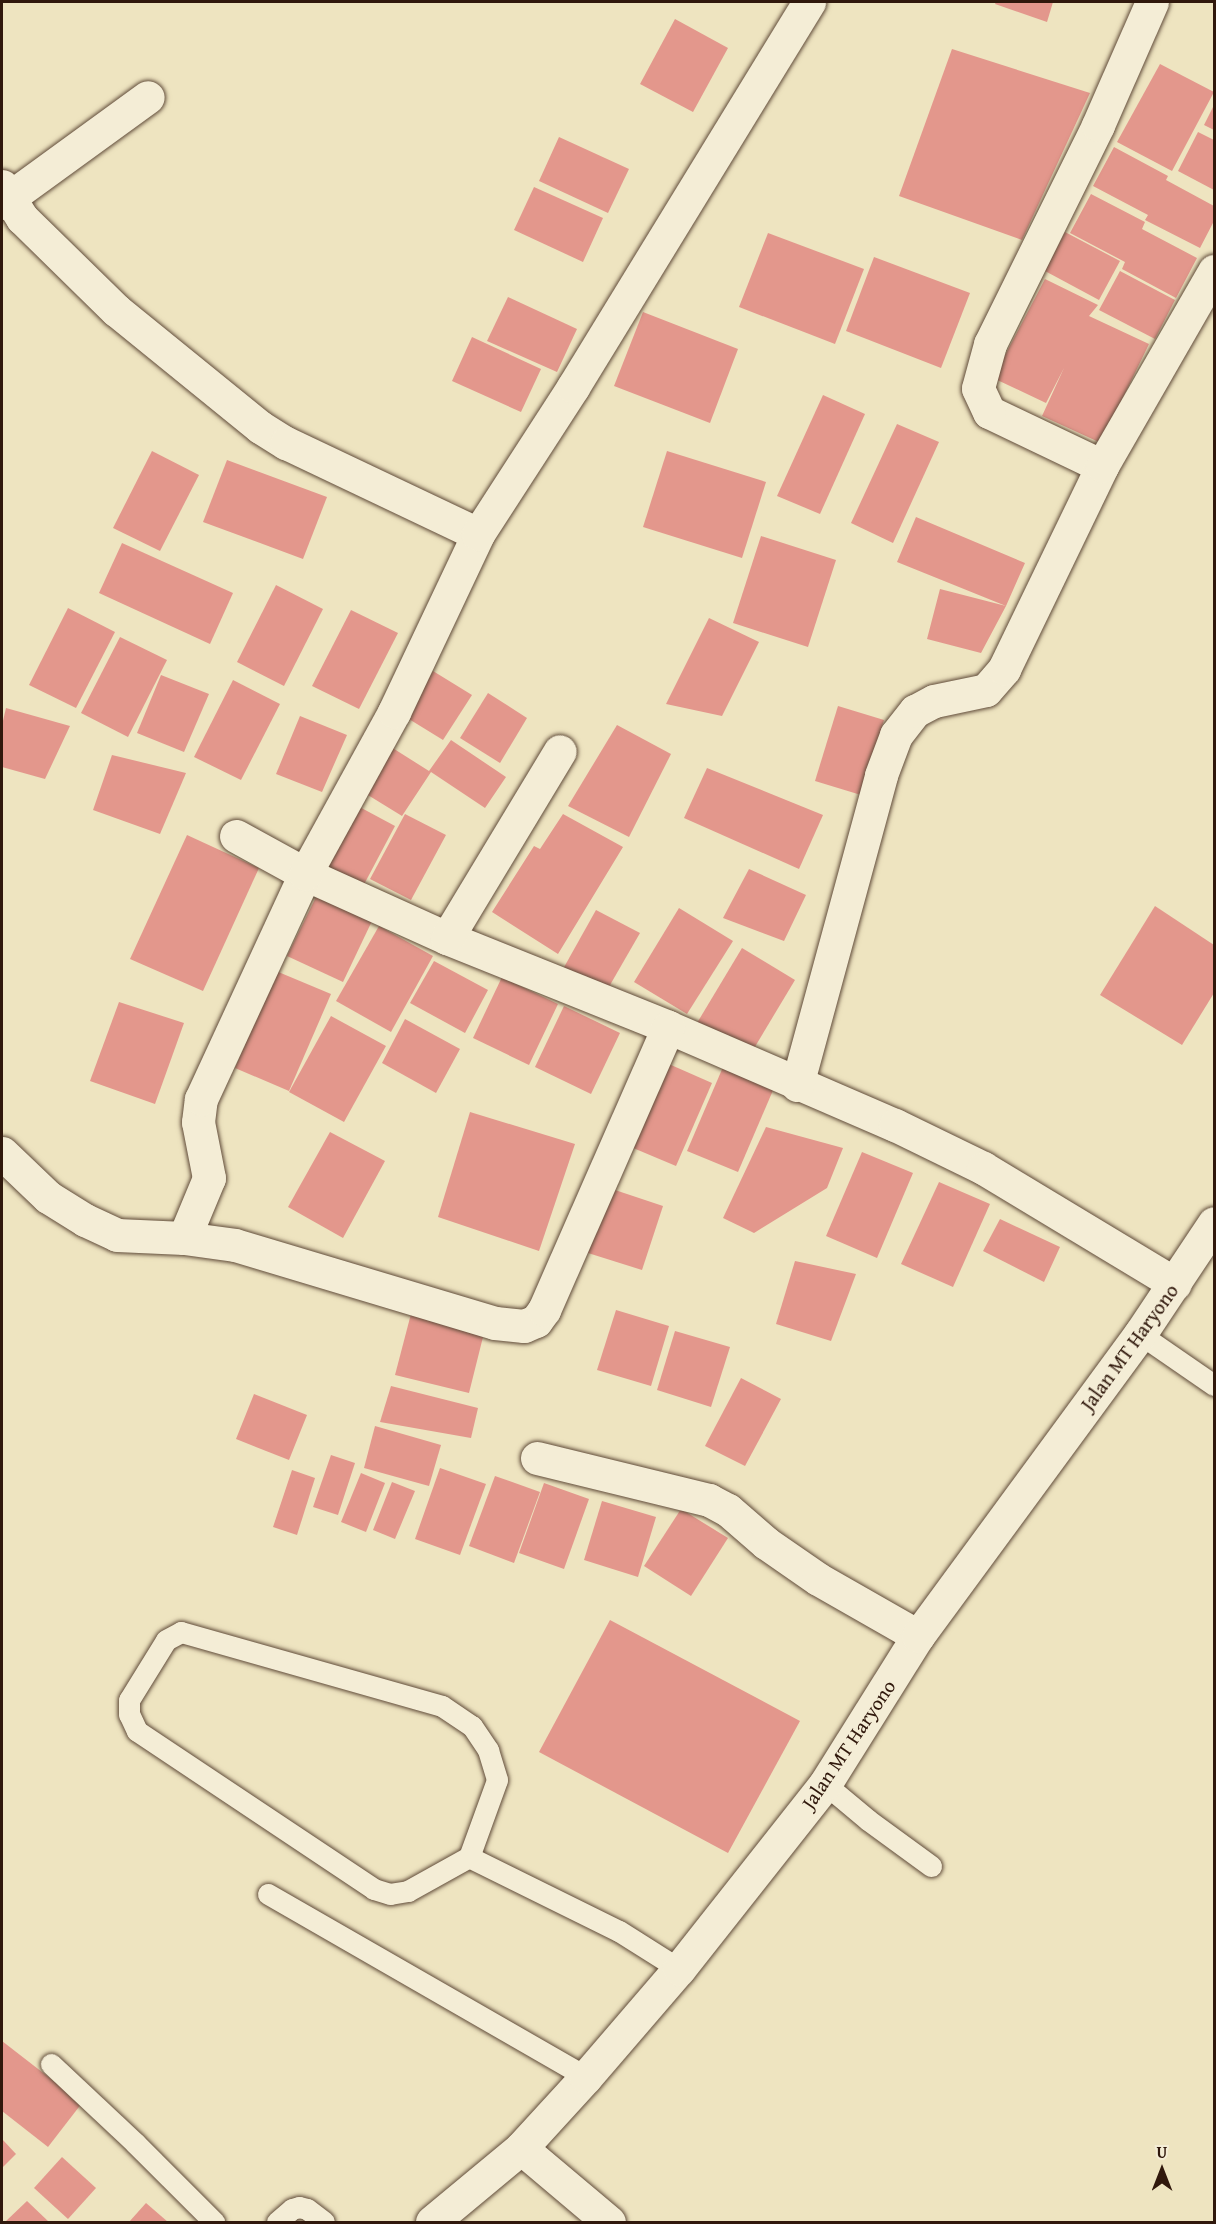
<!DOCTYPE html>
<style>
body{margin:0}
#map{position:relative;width:1216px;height:2224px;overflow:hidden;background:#eee4c0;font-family:"Gentium Book Plus",serif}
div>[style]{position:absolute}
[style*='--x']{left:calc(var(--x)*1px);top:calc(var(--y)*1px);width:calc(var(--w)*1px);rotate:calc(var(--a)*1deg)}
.building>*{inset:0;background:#e3978c}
.roads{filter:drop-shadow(0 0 2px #604b39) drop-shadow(0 0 2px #604b39)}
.service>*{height:21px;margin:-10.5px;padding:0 10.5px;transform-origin:10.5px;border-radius:10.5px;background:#f4edd6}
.minor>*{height:33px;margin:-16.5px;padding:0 16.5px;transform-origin:16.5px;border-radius:16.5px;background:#f4edd6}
.secondary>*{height:33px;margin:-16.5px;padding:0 16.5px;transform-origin:16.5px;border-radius:16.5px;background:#f4edd6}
span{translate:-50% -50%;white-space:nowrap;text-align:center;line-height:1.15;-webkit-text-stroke:4.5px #f4edd6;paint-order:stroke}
.street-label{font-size:20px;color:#30180c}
.frame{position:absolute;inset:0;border:3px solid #30180c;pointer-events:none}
.north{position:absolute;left:1132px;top:2140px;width:60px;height:60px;-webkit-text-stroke:4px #f4edd6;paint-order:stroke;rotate:0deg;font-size:16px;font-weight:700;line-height:24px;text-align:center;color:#30180c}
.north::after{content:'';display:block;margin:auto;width:21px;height:27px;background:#30180c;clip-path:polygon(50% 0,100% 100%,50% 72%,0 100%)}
</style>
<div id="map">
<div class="building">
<div style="clip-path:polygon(996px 2px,1053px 2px,1047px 22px,995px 4px)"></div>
<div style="clip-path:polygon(675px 19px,728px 48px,693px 112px,640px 84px)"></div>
<div style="clip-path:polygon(952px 49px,1090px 93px,1022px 240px,899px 196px)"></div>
<div style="clip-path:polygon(1160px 64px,1214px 92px,1172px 171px,1117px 142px)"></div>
<div style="clip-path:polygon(1214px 105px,1214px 130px,1204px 125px)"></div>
<div style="clip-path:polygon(1198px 132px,1214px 140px,1214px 190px,1178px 171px)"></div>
<div style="clip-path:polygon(559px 137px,629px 169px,608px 213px,539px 181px)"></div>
<div style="clip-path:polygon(1114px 147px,1168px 176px,1166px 180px,1214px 206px,1214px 221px,1200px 248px,1145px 220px,1148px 215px,1093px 186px)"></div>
<div style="clip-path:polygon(534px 187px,603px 218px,583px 262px,514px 230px)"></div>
<div style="clip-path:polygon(1091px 194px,1145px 222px,1142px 229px,1197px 258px,1176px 298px,1122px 269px,1125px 262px,1070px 233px)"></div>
<div style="clip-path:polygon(1065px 232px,1120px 261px,1099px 300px,1045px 271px)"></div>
<div style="clip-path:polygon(768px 233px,864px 269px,835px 344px,739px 307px)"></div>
<div style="clip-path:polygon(874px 257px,970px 293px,941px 368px,846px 331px)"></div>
<div style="clip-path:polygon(1120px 271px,1175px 300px,1155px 339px,1099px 310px)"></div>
<div style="clip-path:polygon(1045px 279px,1098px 305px,1089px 316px,1149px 344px,1101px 443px,1042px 416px,1064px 368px,1046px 403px,993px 378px)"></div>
<div style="clip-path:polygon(508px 297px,577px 329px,557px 372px,487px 341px)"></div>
<div style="clip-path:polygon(643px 312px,738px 349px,710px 423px,614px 386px)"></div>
<div style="clip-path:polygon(472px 337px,541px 369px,521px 412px,452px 381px)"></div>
<div style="clip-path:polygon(823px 395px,865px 414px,820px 514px,777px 496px)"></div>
<div style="clip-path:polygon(897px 424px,939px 442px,893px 543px,851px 523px)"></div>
<div style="clip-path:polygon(152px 451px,199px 475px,160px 551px,113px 528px)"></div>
<div style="clip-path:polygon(667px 451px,766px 482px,742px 558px,643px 527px)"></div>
<div style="clip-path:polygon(227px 460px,327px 497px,303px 559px,203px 522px)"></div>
<div style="clip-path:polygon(916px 517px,1025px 563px,1006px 606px,981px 653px,927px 639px,940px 589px,1006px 606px,897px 562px)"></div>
<div style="clip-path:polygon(761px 536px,836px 560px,808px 647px,733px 623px)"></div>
<div style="clip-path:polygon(122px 543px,233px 593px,210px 644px,99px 593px)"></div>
<div style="clip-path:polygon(276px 585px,323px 609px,284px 686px,237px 662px)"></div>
<div style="clip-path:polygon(68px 608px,115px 632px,76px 708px,29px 685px)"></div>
<div style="clip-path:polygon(351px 610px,398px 633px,359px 709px,312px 686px)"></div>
<div style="clip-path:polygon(709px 618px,759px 642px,722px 716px,666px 704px)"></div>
<div style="clip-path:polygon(120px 637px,167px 660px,128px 737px,81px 713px)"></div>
<div style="clip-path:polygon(433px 671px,472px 695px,443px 740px,404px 716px)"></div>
<div style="clip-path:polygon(161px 675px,209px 694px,184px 752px,137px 733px)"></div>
<div style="clip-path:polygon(233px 680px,280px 704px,241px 780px,194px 757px)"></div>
<div style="clip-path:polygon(488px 693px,527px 718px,500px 763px,460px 738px)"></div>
<div style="clip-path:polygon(838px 706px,884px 720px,861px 795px,815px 781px)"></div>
<div style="clip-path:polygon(6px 708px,70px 726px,45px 779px,2px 767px,2px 725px)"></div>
<div style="clip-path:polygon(300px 716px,347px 735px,322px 792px,276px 774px)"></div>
<div style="clip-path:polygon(617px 725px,671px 754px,629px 837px,568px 806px)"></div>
<div style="clip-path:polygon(451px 740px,506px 777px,485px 808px,431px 772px,402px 816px,363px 792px,391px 747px,429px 771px)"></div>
<div style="clip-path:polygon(112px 755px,186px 773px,160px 834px,93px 810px)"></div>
<div style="clip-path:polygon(707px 768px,823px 815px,799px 869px,684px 818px)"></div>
<div style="clip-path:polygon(354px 804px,395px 826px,360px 892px,319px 870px)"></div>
<div style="clip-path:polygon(405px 814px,446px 835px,411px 900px,370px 879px)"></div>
<div style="clip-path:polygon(563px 814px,623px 847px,558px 954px,492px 912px,534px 846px,540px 849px)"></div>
<div style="clip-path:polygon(187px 835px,259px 868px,203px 991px,130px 959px)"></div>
<div style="clip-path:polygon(749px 869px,806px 895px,784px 941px,723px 918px)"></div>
<div style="clip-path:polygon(317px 895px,372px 921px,343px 982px,287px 956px)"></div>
<div style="clip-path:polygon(1155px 906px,1214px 945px,1214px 993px,1182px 1045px,1100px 995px)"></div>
<div style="clip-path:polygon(679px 908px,733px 941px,687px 1014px,634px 982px)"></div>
<div style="clip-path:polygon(596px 910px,640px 933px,606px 992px,563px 969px)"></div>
<div style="clip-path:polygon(379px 926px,433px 956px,391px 1032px,336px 1001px)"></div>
<div style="clip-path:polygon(742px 948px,795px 980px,750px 1055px,697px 1023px)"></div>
<div style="clip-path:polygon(434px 961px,488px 990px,465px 1033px,410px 1003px)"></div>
<div style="clip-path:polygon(276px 971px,331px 994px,289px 1091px,235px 1068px)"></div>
<div style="clip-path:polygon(502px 977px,558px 1004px,529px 1065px,473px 1038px)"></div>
<div style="clip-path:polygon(119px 1002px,184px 1023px,155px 1104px,90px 1081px)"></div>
<div style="clip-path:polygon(564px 1006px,620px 1033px,591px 1094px,535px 1067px)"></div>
<div style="clip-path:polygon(331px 1016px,386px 1046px,344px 1122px,289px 1092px)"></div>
<div style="clip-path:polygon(405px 1019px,460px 1049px,436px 1093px,382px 1063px)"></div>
<div style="clip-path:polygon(662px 1061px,712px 1083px,676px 1166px,626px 1145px)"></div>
<div style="clip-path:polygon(723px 1067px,774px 1088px,738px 1172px,687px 1151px)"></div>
<div style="clip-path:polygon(470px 1112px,575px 1144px,539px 1251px,438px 1217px)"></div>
<div style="clip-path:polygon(766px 1127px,843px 1148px,827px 1188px,754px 1233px,723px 1218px)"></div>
<div style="clip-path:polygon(330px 1132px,385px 1161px,343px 1238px,288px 1207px)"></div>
<div style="clip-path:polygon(862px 1152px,913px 1173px,877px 1258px,826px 1236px)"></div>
<div style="clip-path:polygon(939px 1182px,990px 1204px,953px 1287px,901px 1264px)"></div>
<div style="clip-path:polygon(609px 1188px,663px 1206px,642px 1270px,588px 1253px)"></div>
<div style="clip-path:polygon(1000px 1219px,1060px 1247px,1044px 1282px,983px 1251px)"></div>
<div style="clip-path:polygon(795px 1261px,856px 1274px,831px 1341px,776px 1324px)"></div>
<div style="clip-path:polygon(412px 1310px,485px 1329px,469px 1393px,395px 1375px)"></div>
<div style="clip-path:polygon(616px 1310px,669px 1326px,651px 1386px,597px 1370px)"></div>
<div style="clip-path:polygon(675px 1331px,730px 1347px,711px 1407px,657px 1390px)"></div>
<div style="clip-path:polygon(741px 1378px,781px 1399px,745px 1466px,705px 1446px)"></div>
<div style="clip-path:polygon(391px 1386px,478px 1408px,471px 1438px,380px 1422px)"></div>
<div style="clip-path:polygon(254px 1394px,307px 1415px,289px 1460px,236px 1439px)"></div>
<div style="clip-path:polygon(375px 1426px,441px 1445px,429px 1486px,364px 1468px)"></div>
<div style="clip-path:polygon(331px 1455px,355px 1463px,338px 1515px,313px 1507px)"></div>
<div style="clip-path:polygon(440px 1468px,486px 1484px,460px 1555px,415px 1539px)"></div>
<div style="clip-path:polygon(292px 1470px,315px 1478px,297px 1535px,273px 1527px)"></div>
<div style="clip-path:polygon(361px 1473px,385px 1483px,366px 1532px,341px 1522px)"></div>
<div style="clip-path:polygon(495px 1476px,540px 1492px,514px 1563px,469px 1546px)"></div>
<div style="clip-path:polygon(392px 1482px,415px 1491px,395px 1539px,373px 1530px)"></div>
<div style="clip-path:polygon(544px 1483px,589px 1499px,564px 1569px,519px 1553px)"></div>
<div style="clip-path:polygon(602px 1501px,656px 1517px,638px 1577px,584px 1560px)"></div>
<div style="clip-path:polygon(681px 1509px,728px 1538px,691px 1596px,644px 1566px)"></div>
<div style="clip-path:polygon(610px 1620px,800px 1721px,728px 1853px,539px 1752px)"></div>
<div style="clip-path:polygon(2px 2041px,82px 2103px,48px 2147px,2px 2111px)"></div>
<div style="clip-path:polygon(2px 2139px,16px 2154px,2px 2168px)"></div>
<div style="clip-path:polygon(62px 2157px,96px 2188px,68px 2219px,34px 2188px)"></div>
<div style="clip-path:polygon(27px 2201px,49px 2222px,5px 2222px)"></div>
<div style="clip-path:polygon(146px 2203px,168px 2222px,129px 2222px)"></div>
</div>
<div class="roads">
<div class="service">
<div style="--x:1140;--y:1334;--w:90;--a:34.6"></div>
<div style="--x:181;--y:1632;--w:271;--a:15.8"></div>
<div style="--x:442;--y:1706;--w:36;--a:34"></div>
<div style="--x:472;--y:1726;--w:29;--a:56"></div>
<div style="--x:488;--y:1750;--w:31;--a:73"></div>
<div style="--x:497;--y:1780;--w:82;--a:110"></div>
<div style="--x:469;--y:1857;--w:70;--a:150.9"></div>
<div style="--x:408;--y:1891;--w:18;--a:171"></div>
<div style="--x:390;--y:1894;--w:17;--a:-163"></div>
<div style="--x:374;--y:1889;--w:285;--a:-146.3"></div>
<div style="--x:137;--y:1731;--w:19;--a:-115"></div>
<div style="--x:129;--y:1714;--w:14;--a:-90"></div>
<div style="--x:129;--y:1700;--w:70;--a:-58.3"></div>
<div style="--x:166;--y:1640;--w:17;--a:-28"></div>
<div style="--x:825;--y:1784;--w:56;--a:39.9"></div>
<div style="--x:868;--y:1820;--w:78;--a:36.1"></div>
<div style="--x:469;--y:1857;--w:167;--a:26.3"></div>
<div style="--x:619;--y:1931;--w:71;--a:32.3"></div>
<div style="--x:268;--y:1894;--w:367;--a:29.9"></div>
<div style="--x:51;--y:2064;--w:115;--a:43.2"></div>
<div style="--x:135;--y:2143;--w:112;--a:45"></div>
<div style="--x:277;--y:2222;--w:20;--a:-41"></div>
<div style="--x:292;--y:2209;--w:7;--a:-16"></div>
<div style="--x:299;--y:2207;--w:8;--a:14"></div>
<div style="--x:307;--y:2209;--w:21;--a:37"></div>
</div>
<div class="minor">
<div style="--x:2;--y:186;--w:38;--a:58"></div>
<div style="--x:22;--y:218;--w:132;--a:44.4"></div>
<div style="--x:116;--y:310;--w:186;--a:39.1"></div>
<div style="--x:260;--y:427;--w:31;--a:32"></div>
<div style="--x:286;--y:443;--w:212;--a:25.4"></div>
<div style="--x:2;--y:203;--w:180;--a:-36"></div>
<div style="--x:1102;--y:466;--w:125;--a:-154.5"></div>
<div style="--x:989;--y:412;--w:26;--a:-115"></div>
<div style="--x:978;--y:388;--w:46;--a:-74.7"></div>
<div style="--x:990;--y:344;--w:244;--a:-63.7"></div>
<div style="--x:1098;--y:125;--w:134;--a:-66.3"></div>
<div style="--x:236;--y:836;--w:79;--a:28.8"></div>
<div style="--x:305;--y:874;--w:156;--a:24.3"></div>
<div style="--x:447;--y:938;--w:238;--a:21.9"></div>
<div style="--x:668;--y:1027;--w:247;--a:23.4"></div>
<div style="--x:895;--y:1125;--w:98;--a:26"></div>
<div style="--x:983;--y:1168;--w:224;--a:31.1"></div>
<div style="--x:447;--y:938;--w:218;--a:-58.9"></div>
<div style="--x:797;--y:1085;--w:321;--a:-74.8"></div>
<div style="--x:881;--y:775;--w:43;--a:-69.4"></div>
<div style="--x:896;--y:735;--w:31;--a:-52"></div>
<div style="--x:915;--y:711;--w:21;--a:-28"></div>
<div style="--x:934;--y:701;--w:53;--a:-11.9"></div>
<div style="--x:986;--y:690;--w:28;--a:-49"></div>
<div style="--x:1004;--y:669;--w:225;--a:-64.2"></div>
<div style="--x:1102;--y:466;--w:225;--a:-60.1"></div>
<div style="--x:2;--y:1153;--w:64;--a:43.7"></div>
<div style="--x:48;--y:1197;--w:44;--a:31.9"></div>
<div style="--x:85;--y:1220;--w:35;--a:25"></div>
<div style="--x:117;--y:1235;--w:67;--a:2.6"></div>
<div style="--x:184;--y:1238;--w:51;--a:7.8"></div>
<div style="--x:235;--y:1245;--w:271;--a:16.7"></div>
<div style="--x:495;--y:1323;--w:29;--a:6"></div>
<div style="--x:524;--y:1326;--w:13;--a:-23"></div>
<div style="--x:536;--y:1321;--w:14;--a:-54"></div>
<div style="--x:544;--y:1310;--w:309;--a:-66.3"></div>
<div style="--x:184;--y:1238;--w:65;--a:-67.4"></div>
<div style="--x:209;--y:1178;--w:57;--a:-101.1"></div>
<div style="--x:198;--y:1122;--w:23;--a:-83"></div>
<div style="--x:201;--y:1099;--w:248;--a:-65.2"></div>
<div style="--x:305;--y:874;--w:185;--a:-61.2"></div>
<div style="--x:394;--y:712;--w:197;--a:-64.7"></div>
<div style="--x:478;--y:534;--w:175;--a:-57.1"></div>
<div style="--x:573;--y:387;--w:452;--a:-58.5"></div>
<div style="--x:537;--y:1458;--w:177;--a:13.7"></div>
<div style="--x:709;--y:1500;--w:21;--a:28"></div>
<div style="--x:728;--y:1510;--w:50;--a:41"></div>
<div style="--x:766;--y:1543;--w:63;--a:34.7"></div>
<div style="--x:818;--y:1579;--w:115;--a:29.7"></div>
<div style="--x:521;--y:2148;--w:115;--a:40.1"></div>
</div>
<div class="secondary">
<div style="--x:432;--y:2222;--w:116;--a:-39.7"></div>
<div style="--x:521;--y:2148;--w:96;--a:-47.5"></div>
<div style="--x:586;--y:2077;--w:143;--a:-49.3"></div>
<div style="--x:679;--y:1969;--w:236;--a:-51.7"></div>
<div style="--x:825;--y:1784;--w:175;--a:-57.9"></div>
<div style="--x:918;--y:1636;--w:375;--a:-53.7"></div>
<div style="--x:1140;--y:1334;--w:133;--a:-56.3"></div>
</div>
</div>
<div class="street-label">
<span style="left:1129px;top:1347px;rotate:-54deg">Jalan MT Haryono</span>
<span style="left:848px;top:1744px;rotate:-56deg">Jalan MT Haryono</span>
</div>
<div class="frame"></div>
<div class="north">U</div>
</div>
